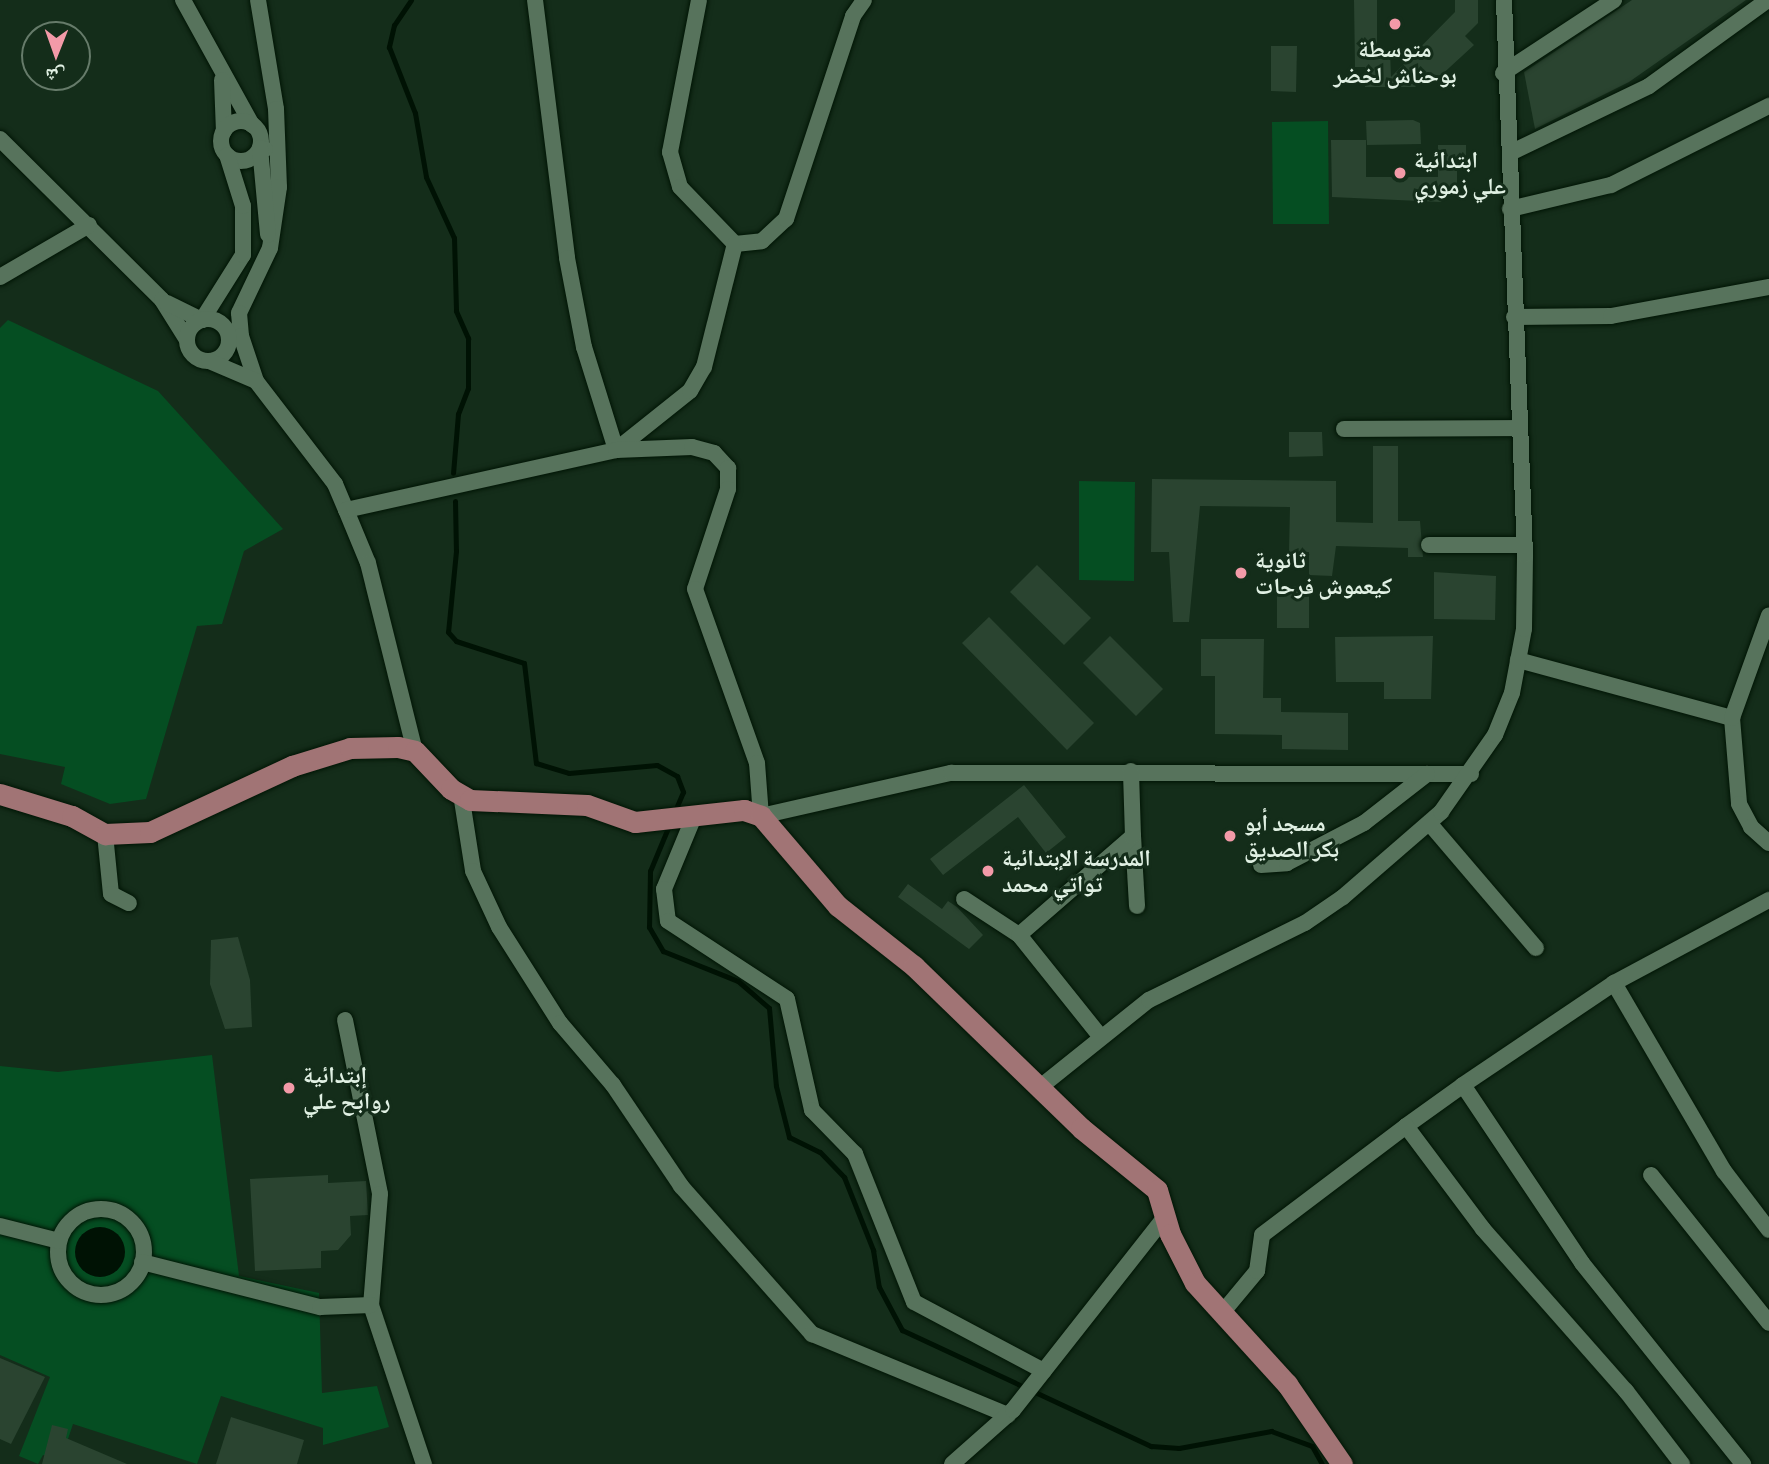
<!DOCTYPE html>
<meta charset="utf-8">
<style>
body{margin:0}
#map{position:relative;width:1769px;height:1464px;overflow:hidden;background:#142d1a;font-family:"Zilla Slab","Noto Naskh Arabic",serif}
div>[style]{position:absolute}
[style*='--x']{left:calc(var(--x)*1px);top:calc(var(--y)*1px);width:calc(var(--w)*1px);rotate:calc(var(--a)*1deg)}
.green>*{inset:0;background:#054e22}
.water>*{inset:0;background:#001204}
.round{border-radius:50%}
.stream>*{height:5px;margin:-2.5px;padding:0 2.5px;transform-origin:2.5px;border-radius:2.5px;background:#001204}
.building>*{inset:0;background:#2a4430}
.roads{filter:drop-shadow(0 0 2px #001505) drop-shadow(0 0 2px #001505)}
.minor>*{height:16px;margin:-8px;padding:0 8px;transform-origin:8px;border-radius:8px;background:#57735c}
.minor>.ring{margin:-8px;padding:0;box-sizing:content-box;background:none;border:16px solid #57735c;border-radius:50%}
.major>*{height:21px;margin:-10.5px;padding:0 10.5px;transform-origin:10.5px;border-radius:10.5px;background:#a17475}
.dots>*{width:19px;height:19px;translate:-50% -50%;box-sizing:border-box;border:4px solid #142d1a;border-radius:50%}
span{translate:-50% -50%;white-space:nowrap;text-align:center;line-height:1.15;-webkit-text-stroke:6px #142d1a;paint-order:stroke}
.poi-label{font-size:23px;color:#e0f0e3;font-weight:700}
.left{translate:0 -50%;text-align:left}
.north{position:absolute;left:21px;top:21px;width:70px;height:70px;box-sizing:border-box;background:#142d1a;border:2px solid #667b6a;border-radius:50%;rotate:181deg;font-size:19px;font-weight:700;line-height:28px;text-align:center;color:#e0f0e3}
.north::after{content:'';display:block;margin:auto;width:24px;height:32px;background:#f39aa8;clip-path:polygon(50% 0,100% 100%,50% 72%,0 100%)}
</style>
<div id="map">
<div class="green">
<div style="clip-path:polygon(1328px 121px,1329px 224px,1273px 224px,1272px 122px)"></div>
<div style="clip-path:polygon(8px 320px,158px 391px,283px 529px,244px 551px,222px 624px,197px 626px,146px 799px,110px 804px,61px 784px,65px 767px,0 754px,0 328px)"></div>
<div style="clip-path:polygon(1079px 481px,1135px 482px,1134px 581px,1079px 580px)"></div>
<div style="clip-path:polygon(212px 1055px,239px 1276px,319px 1293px,322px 1393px,377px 1386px,389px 1427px,323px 1445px,323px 1428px,221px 1396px,197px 1464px,73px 1424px,61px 1460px,43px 1455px,38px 1464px,19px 1456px,50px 1377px,0 1355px,0 1066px,58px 1072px)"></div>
</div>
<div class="water">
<div class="round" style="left:75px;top:1227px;width:50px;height:50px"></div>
</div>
<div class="stream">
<div style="--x:411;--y:0;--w:30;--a:124"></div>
<div style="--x:394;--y:25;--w:23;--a:103"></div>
<div style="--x:389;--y:47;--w:71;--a:68.5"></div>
<div style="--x:415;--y:113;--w:65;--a:80.2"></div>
<div style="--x:426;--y:177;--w:67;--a:65.3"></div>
<div style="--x:454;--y:238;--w:73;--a:88.4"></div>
<div style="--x:456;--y:311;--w:30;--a:66"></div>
<div style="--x:468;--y:338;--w:50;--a:90"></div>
<div style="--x:468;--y:388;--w:28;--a:111"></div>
<div style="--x:458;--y:414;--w:59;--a:94.8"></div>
<div style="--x:455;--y:501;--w:50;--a:88.9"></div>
<div style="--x:456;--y:551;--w:81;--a:95.6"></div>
<div style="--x:448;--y:632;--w:12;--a:48"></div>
<div style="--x:456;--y:641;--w:71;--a:17.9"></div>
<div style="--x:524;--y:663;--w:101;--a:83.2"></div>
<div style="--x:536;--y:763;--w:34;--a:17"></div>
<div style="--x:569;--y:773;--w:88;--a:-5.2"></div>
<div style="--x:657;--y:765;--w:23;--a:29"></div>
<div style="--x:677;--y:776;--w:17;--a:69"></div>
<div style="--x:683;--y:792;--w:21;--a:113"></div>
<div style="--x:670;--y:823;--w:52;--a:112.6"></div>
<div style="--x:650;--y:871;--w:56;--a:91"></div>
<div style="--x:649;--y:927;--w:28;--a:60"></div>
<div style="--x:663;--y:951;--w:81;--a:21.8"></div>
<div style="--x:738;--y:981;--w:41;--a:41.1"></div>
<div style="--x:769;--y:1008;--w:78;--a:84.9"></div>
<div style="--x:776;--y:1086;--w:53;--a:75.7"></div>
<div style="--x:789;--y:1137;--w:34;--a:26"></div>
<div style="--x:820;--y:1152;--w:35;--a:46"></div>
<div style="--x:844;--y:1177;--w:79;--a:68.3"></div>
<div style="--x:873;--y:1250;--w:37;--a:81"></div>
<div style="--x:879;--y:1287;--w:49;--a:61.9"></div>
<div style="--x:902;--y:1330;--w:275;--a:25"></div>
<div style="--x:1151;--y:1446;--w:28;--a:4"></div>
<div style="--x:1179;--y:1448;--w:94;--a:-10.5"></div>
<div style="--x:1271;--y:1431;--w:44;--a:20.1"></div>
<div style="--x:1312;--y:1446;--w:21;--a:61"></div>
</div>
<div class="building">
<div style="clip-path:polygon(1354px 0,1377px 0,1377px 51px,1390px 51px,1391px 77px,1455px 12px,1455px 0,1478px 0,1478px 23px,1465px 36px,1474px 45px,1437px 79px,1431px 72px,1415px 87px,1365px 87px,1365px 67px,1355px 67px)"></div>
<div style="clip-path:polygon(1632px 0,1746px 0,1629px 82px,1535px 129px,1524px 72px)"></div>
<div style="clip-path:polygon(1271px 46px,1297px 46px,1296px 92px,1271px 91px)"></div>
<div style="clip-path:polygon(1413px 120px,1420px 123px,1421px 144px,1367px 145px,1366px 121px)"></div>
<div style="clip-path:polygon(1331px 140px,1366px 140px,1366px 177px,1438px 177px,1438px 145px,1466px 145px,1466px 166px,1457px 166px,1457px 192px,1447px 192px,1441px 202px,1332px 197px)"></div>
<div style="clip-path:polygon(1289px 432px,1322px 432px,1323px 456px,1289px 457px)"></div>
<div style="clip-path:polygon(1373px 446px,1398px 446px,1398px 521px,1420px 521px,1423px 557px,1408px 557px,1408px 548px,1336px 546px,1332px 576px,1309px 575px,1309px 552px,1289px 552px,1290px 507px,1200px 506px,1189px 622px,1173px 622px,1169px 552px,1151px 552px,1152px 479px,1336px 481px,1336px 522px,1373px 523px)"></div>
<div style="clip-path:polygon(1037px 565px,1091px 618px,1064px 645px,1010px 592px)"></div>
<div style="clip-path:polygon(1434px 572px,1496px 576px,1495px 620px,1434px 619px)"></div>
<div style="clip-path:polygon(1277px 586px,1309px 586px,1309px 628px,1277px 628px)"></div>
<div style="clip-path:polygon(989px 617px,1094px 723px,1067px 750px,962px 643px)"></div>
<div style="clip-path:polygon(1110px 636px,1163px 689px,1136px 716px,1083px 663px)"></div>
<div style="clip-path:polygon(1433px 636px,1431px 699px,1384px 699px,1384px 682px,1336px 682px,1335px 637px)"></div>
<div style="clip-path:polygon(1201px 639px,1264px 639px,1263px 698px,1281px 698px,1281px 712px,1348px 713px,1348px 750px,1282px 749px,1282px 735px,1215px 734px,1215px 676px,1201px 676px)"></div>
<div style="clip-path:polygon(1024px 785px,1066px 837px,1046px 853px,1018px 817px,943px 875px,930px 859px)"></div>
<div style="clip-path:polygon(908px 884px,942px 909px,948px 901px,957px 907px,983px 935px,969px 949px,898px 897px)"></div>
<div style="clip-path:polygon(238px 937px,250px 980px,252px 1027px,225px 1029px,210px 984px,211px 940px)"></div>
<div style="clip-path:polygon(328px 1175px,328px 1183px,366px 1181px,368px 1215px,350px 1216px,351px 1235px,338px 1250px,321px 1251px,321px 1268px,255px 1271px,250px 1179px)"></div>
<div style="clip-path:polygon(0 1358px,45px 1377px,11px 1444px,0 1439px)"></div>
<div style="clip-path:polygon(231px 1417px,304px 1440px,297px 1464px,216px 1464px)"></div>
<div style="clip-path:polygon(52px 1425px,68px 1429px,66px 1438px,127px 1464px,42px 1464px)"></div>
</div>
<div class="roads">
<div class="minor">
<div style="--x:183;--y:0;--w:143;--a:61.1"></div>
<div style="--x:258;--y:0;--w:110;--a:80.6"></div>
<div style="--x:276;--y:109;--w:78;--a:87.8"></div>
<div style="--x:279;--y:187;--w:62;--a:98.4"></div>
<div style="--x:270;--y:248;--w:72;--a:115.5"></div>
<div style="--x:239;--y:313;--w:23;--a:85"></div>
<div style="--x:241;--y:336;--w:47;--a:71.6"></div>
<div style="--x:256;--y:381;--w:130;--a:52.5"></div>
<div style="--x:335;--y:484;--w:28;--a:67"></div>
<div style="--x:346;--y:510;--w:57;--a:67.5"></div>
<div style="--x:368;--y:563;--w:194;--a:76"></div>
<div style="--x:535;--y:0;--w:260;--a:82.9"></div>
<div style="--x:567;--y:258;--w:91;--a:79.2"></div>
<div style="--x:584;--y:347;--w:108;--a:72.7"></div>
<div style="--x:699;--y:0;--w:155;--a:100.8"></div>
<div style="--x:670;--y:152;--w:36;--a:74"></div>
<div style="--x:680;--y:187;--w:79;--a:46"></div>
<div style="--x:1503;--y:73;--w:133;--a:-33.3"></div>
<div style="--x:222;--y:80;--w:51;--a:87.8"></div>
<div class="ring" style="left:221px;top:121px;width:24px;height:24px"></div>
<div style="--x:0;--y:139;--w:228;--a:44.8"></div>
<div style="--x:162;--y:300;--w:47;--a:58"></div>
<div style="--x:265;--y:149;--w:5;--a:-169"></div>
<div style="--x:260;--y:148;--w:87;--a:84.7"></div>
<div style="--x:1510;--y:153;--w:154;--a:-25.7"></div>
<div style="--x:1649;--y:86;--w:147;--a:-35.9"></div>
<div style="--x:1510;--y:209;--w:104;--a:-13.4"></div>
<div style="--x:1611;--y:185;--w:177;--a:-26.6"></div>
<div style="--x:735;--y:244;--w:27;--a:-6"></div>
<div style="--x:762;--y:241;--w:33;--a:-43"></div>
<div style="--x:786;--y:219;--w:214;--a:-71.7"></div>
<div style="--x:853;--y:16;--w:19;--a:-55"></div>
<div style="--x:0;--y:277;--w:103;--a:-30.3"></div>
<div style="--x:167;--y:303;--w:39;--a:26"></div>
<div style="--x:202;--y:320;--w:77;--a:-57.8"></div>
<div style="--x:243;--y:255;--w:49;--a:-90"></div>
<div style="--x:243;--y:206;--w:53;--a:-107.4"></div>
<div style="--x:1514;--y:317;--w:97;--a:-0.6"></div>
<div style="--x:1611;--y:316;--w:161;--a:-10.4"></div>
<div class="ring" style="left:187px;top:319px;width:26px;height:26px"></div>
<div style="--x:209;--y:361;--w:51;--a:23.1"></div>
<div style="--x:1344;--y:429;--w:176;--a:-0.3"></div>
<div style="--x:616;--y:450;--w:95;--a:-38.6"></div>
<div style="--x:690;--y:391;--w:28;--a:-60"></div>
<div style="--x:704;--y:367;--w:127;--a:-75.9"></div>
<div style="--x:346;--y:510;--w:277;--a:-12.5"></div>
<div style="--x:616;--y:450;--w:76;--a:-2.3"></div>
<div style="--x:692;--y:447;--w:23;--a:15"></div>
<div style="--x:714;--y:453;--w:21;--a:47"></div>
<div style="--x:728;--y:468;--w:21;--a:90"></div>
<div style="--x:728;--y:489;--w:105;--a:108.3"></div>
<div style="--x:695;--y:589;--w:185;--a:70.4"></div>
<div style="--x:757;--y:763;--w:53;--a:85.7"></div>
<div style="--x:761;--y:816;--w:195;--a:-12.8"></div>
<div style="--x:951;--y:773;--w:520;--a:0.11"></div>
<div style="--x:1429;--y:545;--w:96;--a:0"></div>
<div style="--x:1518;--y:660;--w:222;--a:15.2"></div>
<div style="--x:1732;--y:718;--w:86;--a:85.3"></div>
<div style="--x:1739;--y:804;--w:26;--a:62"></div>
<div style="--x:1751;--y:827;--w:24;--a:42"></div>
<div style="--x:1732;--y:718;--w:109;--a:-70.2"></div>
<div style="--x:461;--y:794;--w:78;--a:81.1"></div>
<div style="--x:473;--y:871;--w:62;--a:65.1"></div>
<div style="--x:499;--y:927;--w:114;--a:57.6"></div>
<div style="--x:560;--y:1023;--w:82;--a:49.5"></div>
<div style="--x:613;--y:1085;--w:122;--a:56"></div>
<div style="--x:681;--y:1186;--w:198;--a:48.5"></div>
<div style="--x:812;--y:1334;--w:212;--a:22.5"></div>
<div style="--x:693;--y:819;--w:76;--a:112.5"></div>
<div style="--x:664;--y:889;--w:32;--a:83"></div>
<div style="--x:668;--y:921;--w:142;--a:33.2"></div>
<div style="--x:787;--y:999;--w:114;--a:77.3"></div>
<div style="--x:812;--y:1110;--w:62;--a:45.7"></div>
<div style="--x:855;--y:1154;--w:159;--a:68.3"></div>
<div style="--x:914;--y:1302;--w:147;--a:28"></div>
<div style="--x:1430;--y:824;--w:163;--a:49.5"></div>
<div style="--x:105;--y:834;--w:60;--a:84.3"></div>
<div style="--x:111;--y:894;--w:20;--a:27"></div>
<div style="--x:1133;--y:836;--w:70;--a:86.7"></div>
<div style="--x:1261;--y:865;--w:26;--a:-4"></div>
<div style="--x:1287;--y:863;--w:87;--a:-27.5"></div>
<div style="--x:1364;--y:823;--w:80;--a:-37.9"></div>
<div style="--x:964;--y:899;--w:66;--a:33.2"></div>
<div style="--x:1614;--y:983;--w:218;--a:59.7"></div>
<div style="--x:1724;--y:1171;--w:74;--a:52.7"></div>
<div style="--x:345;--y:1020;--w:177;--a:78.6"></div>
<div style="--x:380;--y:1194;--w:111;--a:94.6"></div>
<div style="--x:371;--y:1305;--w:168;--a:71.6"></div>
<div style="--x:1100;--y:1036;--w:129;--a:-128.7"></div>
<div style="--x:1019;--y:935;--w:151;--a:-41"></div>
<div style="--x:1133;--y:836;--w:65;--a:-91.8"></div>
<div style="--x:1463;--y:1085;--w:182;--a:-34"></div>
<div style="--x:1614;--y:983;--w:176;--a:-28.2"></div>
<div style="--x:1039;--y:1088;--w:141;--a:-38.7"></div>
<div style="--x:1149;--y:1000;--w:174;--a:-26.3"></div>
<div style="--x:1305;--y:923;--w:46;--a:-34.4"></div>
<div style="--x:1343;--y:897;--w:130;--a:-40.9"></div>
<div style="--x:1441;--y:812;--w:94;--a:-55"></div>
<div style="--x:1495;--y:735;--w:45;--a:-68"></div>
<div style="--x:1512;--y:693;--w:65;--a:-79.4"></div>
<div style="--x:1524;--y:629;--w:74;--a:-89.2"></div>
<div style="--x:1525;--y:555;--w:555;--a:-92.17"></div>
<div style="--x:1406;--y:1126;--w:70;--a:-35.7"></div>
<div style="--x:1463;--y:1085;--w:214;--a:56.2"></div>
<div style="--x:1582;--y:1263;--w:258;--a:51.3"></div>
<div style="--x:1651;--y:1175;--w:189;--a:51.4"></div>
<div class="ring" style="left:58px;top:1209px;width:70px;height:70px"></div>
<div style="--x:0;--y:1226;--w:61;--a:14.3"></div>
<div style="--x:142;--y:1262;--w:184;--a:14.2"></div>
<div style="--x:320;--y:1307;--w:51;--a:-2.2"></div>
<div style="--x:1222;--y:1313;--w:55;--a:-50.2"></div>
<div style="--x:1257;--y:1271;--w:36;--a:-82"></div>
<div style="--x:1262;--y:1235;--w:181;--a:-37.1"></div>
<div style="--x:1406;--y:1126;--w:129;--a:53.2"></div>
<div style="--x:1483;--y:1229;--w:216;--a:48.6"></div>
<div style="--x:1626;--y:1391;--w:92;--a:52.5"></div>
<div style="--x:952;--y:1464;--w:81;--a:-41.5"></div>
<div style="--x:1013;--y:1410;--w:246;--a:-51.8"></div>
</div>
<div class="major">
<div style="--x:0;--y:794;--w:75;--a:17"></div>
<div style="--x:72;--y:816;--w:38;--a:29"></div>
<div style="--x:105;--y:834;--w:45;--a:-2.5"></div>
<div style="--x:150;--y:832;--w:157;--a:-24.9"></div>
<div style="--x:292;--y:766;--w:61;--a:-17.2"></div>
<div style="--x:350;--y:748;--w:48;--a:-1.2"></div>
<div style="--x:398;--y:747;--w:17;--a:13"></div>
<div style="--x:415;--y:751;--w:52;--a:46.5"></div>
<div style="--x:451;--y:789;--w:22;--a:30"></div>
<div style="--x:470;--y:800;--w:117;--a:2.4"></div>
<div style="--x:587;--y:805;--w:51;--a:19.5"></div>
<div style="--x:635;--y:822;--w:110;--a:-6.3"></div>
<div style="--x:744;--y:810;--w:18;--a:19"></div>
<div style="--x:761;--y:816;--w:118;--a:49.5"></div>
<div style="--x:838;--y:906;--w:97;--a:38.3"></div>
<div style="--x:914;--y:966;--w:233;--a:44.1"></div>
<div style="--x:1081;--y:1128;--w:98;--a:39.2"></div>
<div style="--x:1157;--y:1190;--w:46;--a:73.5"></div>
<div style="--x:1170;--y:1234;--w:55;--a:63"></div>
<div style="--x:1195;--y:1283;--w:137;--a:47.7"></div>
<div style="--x:1287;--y:1384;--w:97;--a:55.5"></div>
</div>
</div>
<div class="dots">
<div style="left:1395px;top:24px;background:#f39aa8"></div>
<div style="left:1400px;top:173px;background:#f39aa8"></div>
<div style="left:1241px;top:573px;background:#f39aa8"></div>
<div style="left:1230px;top:836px;background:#f39aa8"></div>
<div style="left:988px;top:871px;background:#f39aa8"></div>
<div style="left:289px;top:1088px;background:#f39aa8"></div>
</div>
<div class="poi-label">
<span style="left:1395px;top:62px">متوسطة<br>بوحناش لخضر</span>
<span class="left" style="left:1414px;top:173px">ابتدائية<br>علي زموري</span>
<span class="left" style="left:1255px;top:573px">ثانوية<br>كيعموش فرحات</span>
<span class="left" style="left:1244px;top:836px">مسجد أبو<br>بكر الصديق</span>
<span class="left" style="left:1002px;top:871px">المدرسة الإبتدائية<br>تواتي محمد</span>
<span class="left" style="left:303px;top:1088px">إبتدائية<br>روابح علي</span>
</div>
<div class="north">ش</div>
</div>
